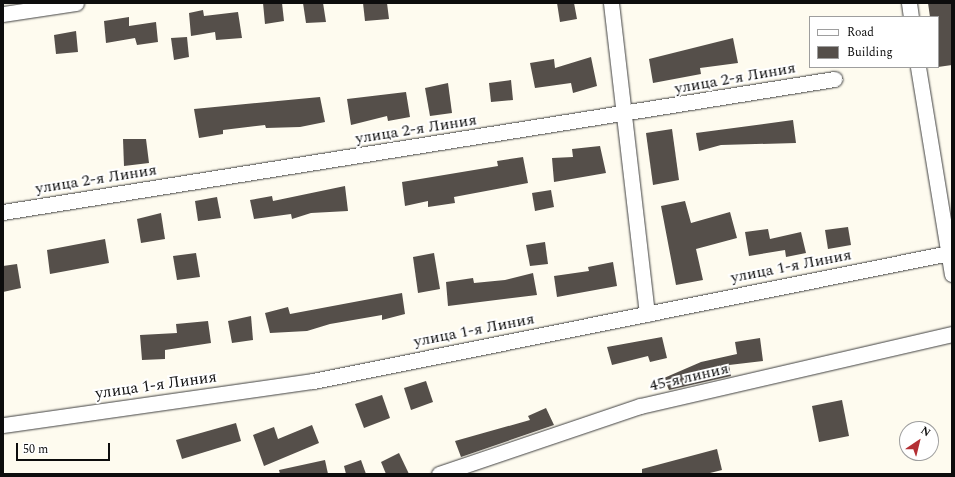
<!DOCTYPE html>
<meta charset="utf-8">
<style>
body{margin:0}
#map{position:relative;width:955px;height:477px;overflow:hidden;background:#fefbef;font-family:Spectral,serif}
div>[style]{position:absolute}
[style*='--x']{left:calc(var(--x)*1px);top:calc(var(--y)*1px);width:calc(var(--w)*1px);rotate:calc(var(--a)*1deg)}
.building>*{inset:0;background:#554f4a}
.roads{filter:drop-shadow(0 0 1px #404040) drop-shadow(0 0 1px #404040)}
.minor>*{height:15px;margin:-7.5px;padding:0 7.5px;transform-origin:7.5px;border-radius:7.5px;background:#fff}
span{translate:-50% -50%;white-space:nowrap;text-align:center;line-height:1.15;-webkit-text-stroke:4px #fff;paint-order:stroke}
.street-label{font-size:16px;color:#0d0d0d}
.frame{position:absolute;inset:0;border:4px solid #0d0d0d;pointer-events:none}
.legend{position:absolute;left:809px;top:16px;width:130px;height:52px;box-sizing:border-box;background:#fff;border:1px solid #9e9e9e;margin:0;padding:5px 7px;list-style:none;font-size:12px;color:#0d0d0d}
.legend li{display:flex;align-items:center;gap:8px;height:20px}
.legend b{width:20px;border:1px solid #9e9e9e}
.north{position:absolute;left:899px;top:421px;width:40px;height:40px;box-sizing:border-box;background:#fff;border:1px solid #9e9e9e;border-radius:50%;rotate:35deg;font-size:11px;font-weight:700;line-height:16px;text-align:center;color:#0d0d0d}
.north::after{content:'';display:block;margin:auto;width:14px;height:18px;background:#b42f35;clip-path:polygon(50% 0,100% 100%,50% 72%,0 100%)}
.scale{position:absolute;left:16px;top:443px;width:94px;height:18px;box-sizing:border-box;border:2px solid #0d0d0d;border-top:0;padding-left:5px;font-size:12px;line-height:14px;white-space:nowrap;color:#0d0d0d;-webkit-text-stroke:3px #fff;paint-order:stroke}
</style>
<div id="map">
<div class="building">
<div style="clip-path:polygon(263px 3px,282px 3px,284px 21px,265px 24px)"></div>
<div style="clip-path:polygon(303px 3px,323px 3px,326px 22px,306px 23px)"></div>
<div style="clip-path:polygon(363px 3px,387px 3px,389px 19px,365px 21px)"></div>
<div style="clip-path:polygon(557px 3px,574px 3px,577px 19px,560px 22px)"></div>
<div style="clip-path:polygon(928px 3px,952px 3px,952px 65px,938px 67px,938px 17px,930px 17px)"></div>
<div style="clip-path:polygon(203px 10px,204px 16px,238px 12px,242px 38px,216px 40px,215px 32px,191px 36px,189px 13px)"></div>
<div style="clip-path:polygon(129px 17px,129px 26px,156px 22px,158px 42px,137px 45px,135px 38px,106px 43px,104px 21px)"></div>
<div style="clip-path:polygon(76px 31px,78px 52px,56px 54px,54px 35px)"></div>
<div style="clip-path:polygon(187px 37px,189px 57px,174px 60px,171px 38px)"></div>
<div style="clip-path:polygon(733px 38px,738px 63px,700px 68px,701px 74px,653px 83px,649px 59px)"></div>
<div style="clip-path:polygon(591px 57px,597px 86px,573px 93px,571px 83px,535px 88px,530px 63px,554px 59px,555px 68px)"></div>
<div style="clip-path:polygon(511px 80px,513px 100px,491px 102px,489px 83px)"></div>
<div style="clip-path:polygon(448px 83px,452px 113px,430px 116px,425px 88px)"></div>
<div style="clip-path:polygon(406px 92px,410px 117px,388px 121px,387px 116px,351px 125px,347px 99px)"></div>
<div style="clip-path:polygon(320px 97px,325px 122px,300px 127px,266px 128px,265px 125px,223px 130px,223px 134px,199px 138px,194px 109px)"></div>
<div style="clip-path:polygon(793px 120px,796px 143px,721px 145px,699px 151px,696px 133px)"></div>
<div style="clip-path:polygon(672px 129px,679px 180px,653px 185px,646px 133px)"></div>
<div style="clip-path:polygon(123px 139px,146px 139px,149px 163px,124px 166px)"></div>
<div style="clip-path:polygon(600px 146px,606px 173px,554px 182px,552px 158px,573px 157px,572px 149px)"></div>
<div style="clip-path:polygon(523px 157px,528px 183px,454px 197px,455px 203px,428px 207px,428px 201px,405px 206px,402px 182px,498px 166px,497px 161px)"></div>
<div style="clip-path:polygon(345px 186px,348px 211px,311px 213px,292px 219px,291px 214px,254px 219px,250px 200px,272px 196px,273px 201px)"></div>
<div style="clip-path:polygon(551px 190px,554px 207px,535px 211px,532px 193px)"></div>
<div style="clip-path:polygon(217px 197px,221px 218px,198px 221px,195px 201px)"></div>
<div style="clip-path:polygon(685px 201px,691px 223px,730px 212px,737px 238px,696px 249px,703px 280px,676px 285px,661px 206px)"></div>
<div style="clip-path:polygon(161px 213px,165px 239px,141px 243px,137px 219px)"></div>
<div style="clip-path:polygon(848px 227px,851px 245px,828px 249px,825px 230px)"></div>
<div style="clip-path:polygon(768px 229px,770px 239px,801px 232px,806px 253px,786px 257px,785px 250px,749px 256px,745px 232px)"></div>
<div style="clip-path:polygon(105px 239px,109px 263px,50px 274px,47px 250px)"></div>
<div style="clip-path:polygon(545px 242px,548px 264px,530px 266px,526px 245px)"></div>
<div style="clip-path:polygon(196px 253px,200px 277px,177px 280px,173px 256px)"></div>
<div style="clip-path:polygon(434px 253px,440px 289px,418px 293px,413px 257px)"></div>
<div style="clip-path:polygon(613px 262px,617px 286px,557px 297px,554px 276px,589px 271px,588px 267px)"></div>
<div style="clip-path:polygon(17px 264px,21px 288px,3px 292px,3px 266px)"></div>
<div style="clip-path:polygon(533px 273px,537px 295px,448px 306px,446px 282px,473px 278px,474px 283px,505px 280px)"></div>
<div style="clip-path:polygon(402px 293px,405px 314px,382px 320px,382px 315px,330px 324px,307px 331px,270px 333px,265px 313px,288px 307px,290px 314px)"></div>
<div style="clip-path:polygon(251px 316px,253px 340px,232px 343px,228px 321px)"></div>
<div style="clip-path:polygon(208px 321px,211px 343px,165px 350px,165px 359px,142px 360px,140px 335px,177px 333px,176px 324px)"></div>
<div style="clip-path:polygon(662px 337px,667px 358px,650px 362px,648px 356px,612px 365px,607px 347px)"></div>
<div style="clip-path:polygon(760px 338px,763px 361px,729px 365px,731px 376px,669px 390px,664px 378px,701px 362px,737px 354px,735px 342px)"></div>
<div style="clip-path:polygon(426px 381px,433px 402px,411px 410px,404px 388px)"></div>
<div style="clip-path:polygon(382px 395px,390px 418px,364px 428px,355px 404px)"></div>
<div style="clip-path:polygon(842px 400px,849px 436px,819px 442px,812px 406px)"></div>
<div style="clip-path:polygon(546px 408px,554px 425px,461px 457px,455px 441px,530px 420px,528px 416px)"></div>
<div style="clip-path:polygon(236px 423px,241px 441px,182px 459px,176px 440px)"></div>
<div style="clip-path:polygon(312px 425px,319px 443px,264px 466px,253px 435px,274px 427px,278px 439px)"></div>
<div style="clip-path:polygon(717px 449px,722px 470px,706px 474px,642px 474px,642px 469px)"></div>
<div style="clip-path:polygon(399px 453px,409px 474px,386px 474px,381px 462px)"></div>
<div style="clip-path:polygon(325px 460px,328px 474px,280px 474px,279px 470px)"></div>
<div style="clip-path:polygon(361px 460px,366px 474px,346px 474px,344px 466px)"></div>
</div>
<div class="roads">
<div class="minor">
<div style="--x:611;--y:3;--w:313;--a:83.4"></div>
<div style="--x:909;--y:3;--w:14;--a:82"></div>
<div style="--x:3;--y:14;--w:74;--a:-8.6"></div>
<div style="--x:918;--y:67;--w:210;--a:80.7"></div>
<div style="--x:3;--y:212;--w:842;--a:-9.09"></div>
<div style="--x:3;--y:425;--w:313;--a:-8.1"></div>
<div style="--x:313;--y:381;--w:649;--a:-11.38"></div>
<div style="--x:439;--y:474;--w:212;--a:-18.7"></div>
<div style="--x:640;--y:406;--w:320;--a:-13"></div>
</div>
</div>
<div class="street-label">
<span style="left:735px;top:78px;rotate:-10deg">улица 2-я Линия</span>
<span style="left:416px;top:129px;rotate:-9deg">улица 2-я Линия</span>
<span style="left:96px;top:179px;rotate:-9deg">улица 2-я Линия</span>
<span style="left:791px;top:266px;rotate:-11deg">улица 1-я Линия</span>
<span style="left:474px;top:330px;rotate:-11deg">улица 1-я Линия</span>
<span style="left:689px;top:377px;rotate:-13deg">45-я линия</span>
<span style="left:156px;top:385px;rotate:-8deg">улица 1-я Линия</span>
</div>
<div class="frame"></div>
<ul class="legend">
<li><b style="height:5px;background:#fff"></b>Road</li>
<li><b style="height:11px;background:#554f4a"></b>Building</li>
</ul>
<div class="north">N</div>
<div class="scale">50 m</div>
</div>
